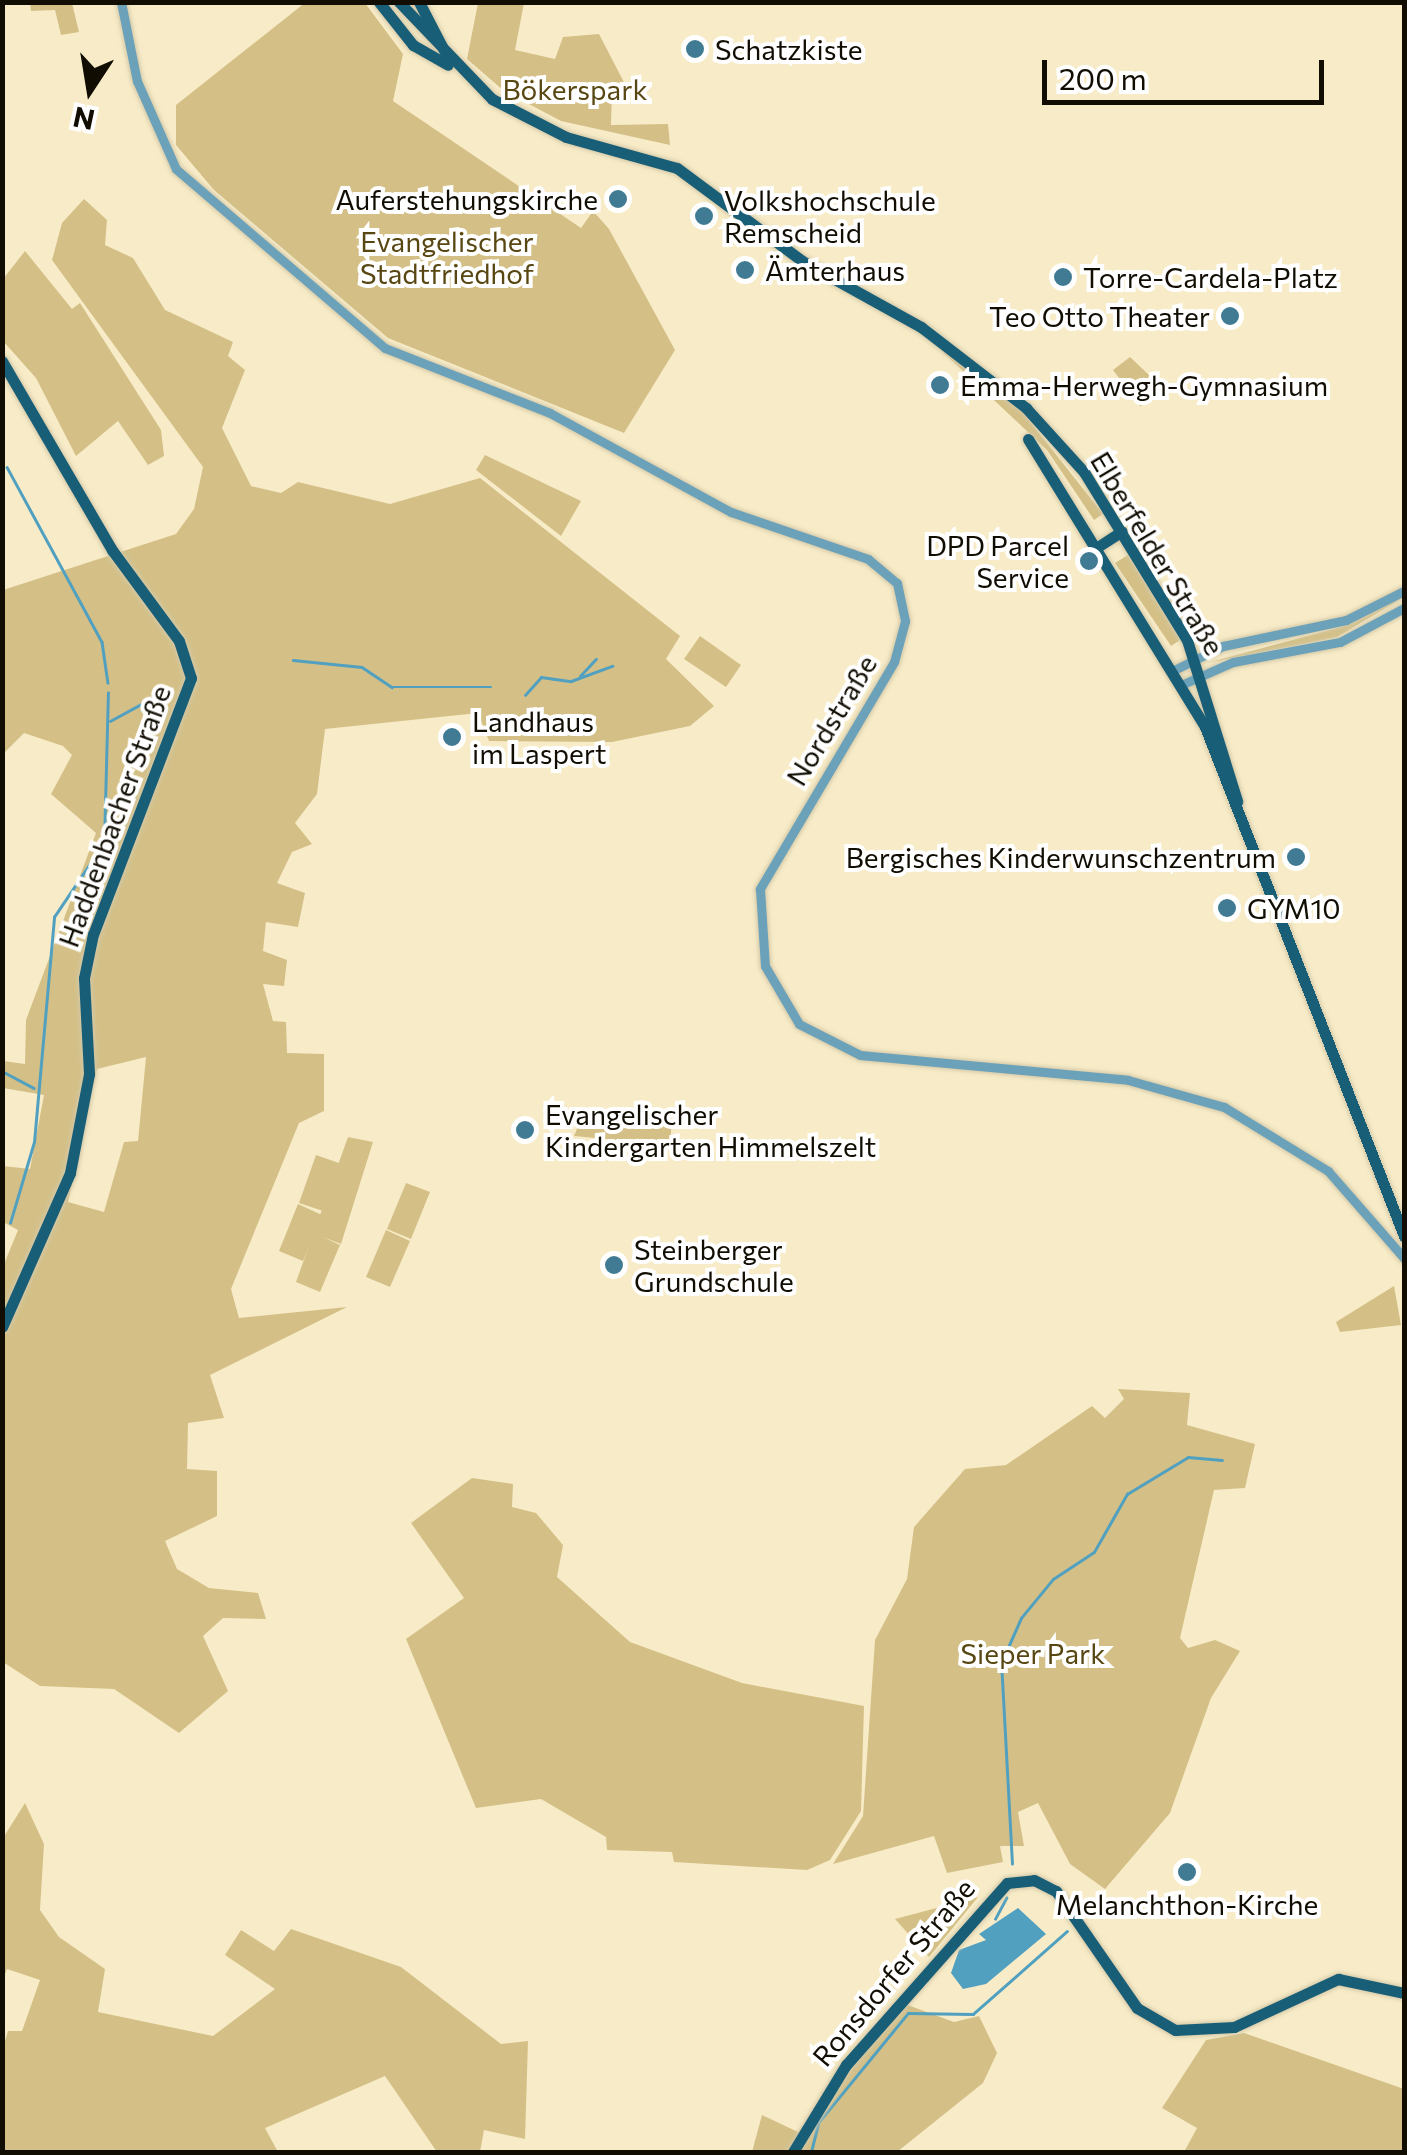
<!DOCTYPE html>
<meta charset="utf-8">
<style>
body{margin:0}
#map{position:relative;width:1407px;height:2155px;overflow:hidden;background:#f8ecc8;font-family:Commissioner,sans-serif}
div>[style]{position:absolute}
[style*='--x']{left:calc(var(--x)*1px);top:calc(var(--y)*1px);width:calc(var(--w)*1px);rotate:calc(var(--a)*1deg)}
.green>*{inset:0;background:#d4c087}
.water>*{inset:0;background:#51a0c0}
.stream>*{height:2.5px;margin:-1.25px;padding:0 1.25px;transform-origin:1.25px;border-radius:1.25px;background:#51a0c0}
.roads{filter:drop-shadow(0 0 2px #d3c8a8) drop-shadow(0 0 2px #d3c8a8)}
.minor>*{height:9px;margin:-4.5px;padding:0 4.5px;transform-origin:4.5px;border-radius:4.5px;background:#6ba2ba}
.major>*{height:11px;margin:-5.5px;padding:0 5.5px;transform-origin:5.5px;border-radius:5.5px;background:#195e77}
.dots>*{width:28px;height:28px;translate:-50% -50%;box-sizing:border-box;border:5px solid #fff;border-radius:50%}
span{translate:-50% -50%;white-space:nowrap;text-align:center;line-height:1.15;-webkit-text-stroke:8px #fff;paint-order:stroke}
.poi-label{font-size:28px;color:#110d03}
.left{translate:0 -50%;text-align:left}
.right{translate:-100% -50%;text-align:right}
.park-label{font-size:28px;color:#584712}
.street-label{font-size:28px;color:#110d03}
.frame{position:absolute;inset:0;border:5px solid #110d03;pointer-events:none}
.north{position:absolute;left:40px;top:40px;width:100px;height:100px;-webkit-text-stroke:8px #fff;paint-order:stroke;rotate:192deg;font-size:28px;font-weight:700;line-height:40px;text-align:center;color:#110d03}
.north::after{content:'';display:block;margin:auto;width:35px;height:45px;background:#110d03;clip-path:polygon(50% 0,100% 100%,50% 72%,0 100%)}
.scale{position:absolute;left:1042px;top:60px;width:282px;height:45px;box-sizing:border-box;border:5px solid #110d03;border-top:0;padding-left:12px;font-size:30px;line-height:35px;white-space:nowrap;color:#110d03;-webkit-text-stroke:8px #fff;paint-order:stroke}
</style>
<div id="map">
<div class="green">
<div style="clip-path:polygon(306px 2px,365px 3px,403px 54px,393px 101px,581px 228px,593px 211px,609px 229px,675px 350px,624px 433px,388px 338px,214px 190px,176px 145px,176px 105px)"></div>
<div style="clip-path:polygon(30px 3px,72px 3px,79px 32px,61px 35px,55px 10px,31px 11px)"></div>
<div style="clip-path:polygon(478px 3px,524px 3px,515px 50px,555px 59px,563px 37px,599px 34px,627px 88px,612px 90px,611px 125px,668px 124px,670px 145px,561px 121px,504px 91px,467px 59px)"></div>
<div style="clip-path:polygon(evenodd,84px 199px,107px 220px,105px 245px,133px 258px,165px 310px,233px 342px,228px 356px,245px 370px,222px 428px,251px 486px,281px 493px,298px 482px,390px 504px,480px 478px,680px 636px,666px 659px,714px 706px,690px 726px,612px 742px,489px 741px,478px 713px,325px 729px,317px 794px,295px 823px,312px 844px,292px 852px,277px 883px,305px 893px,298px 927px,266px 922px,263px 951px,287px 960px,284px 986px,263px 984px,273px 1021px,286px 1022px,287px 1053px,324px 1054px,324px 1111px,299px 1123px,231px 1289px,239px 1318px,347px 1307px,210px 1375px,224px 1418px,188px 1423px,187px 1469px,217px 1471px,217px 1516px,165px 1541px,177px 1569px,209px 1588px,258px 1593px,266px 1619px,223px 1618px,203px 1636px,228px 1691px,179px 1733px,114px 1689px,40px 1686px,3px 1662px,2px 1269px,18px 1230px,3px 1222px,3px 1166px,30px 1169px,44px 1095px,3px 1088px,3px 1061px,25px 1064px,26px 1020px,96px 833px,51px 794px,72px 755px,63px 746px,24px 733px,3px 754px,3px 590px,176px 534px,194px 509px,203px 467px,52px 260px,62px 223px,84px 199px,146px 1057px,138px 1141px,124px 1142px,104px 1212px,68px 1202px,97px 1069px,146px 1057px)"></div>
<div style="clip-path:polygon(25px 251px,72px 309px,80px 303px,161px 430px,164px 456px,148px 465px,118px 421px,76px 456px,36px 378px,3px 341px,3px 279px)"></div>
<div style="clip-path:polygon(926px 336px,1020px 409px,1103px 514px,1094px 520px,1047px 450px)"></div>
<div style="clip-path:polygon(1130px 357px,1149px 375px,1141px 407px,1113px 370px)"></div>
<div style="clip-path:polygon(485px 455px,581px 501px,561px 536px,476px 470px)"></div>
<div style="clip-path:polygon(1128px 555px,1180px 640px,1171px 646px,1115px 563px)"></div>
<div style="clip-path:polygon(1404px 597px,1337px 637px,1207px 663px,1345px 626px)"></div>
<div style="clip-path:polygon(700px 636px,741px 665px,726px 687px,684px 659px)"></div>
<div style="clip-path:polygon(651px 1114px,672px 1119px,670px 1145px,574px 1136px,583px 1115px)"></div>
<div style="clip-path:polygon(348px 1137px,373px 1142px,341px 1244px,323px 1237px,340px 1245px,320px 1292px,296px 1282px)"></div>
<div style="clip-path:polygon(316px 1155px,339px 1163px,323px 1211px,299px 1203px)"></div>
<div style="clip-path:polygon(406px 1183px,430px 1192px,411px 1239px,387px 1229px)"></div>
<div style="clip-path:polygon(298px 1204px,322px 1215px,303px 1261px,279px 1251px)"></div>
<div style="clip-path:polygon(386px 1230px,410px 1241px,390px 1287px,366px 1277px)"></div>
<div style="clip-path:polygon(1394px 1286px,1401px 1325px,1340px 1332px,1336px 1322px)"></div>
<div style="clip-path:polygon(1118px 1389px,1190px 1393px,1187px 1425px,1255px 1444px,1245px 1488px,1214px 1490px,1180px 1638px,1188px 1648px,1215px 1640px,1240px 1651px,1211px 1698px,1170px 1813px,1105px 1889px,1070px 1864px,1038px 1803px,1018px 1812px,1024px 1846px,1000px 1846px,1003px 1862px,947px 1873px,934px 1836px,833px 1864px,863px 1816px,875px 1640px,907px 1579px,914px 1527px,965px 1469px,1006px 1465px,1092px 1406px,1105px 1418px,1124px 1399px)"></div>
<div style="clip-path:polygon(472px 1478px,513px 1484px,512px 1507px,536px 1513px,563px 1545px,557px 1577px,630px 1642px,742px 1683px,864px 1706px,861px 1811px,830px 1860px,807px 1870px,674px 1862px,672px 1852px,607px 1850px,606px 1837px,541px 1799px,476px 1808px,406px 1639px,464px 1598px,411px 1523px)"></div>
<div style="clip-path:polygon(25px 1803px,44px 1844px,40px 1910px,59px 1937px,105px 1969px,98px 2012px,213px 2036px,275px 1989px,225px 1955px,241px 1930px,274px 1951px,291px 1929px,401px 1967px,501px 2044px,528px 2041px,525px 2139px,484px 2130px,480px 2152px,437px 2152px,385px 2076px,265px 2128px,278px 2152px,3px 2152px,3px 2048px,8px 2031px,22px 2031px,40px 1980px,7px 1969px,3px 1980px,3px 1838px)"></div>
<div style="clip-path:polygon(978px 1897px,929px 1957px,895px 1919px)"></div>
<div style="clip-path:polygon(905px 2004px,954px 2022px,979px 2016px,997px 2053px,983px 2083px,897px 2152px,752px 2152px,762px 2115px,798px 2132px)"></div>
<div style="clip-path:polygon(1244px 2033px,1404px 2089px,1404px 2152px,1184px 2152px,1197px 2128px,1162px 2108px,1206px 2040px)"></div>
</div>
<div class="water">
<div style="clip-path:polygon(1018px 1908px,1046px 1934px,986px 1984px,963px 1989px,951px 1973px,959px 1950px,986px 1940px,979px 1934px)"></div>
</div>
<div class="stream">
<div style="--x:7;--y:467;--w:199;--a:61.5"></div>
<div style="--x:102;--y:642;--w:41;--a:81.7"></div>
<div style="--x:293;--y:660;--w:69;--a:5.8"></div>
<div style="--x:362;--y:667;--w:36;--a:34"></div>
<div style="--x:392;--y:687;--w:99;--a:0"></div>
<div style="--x:580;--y:676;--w:23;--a:-47"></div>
<div style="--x:525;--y:695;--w:24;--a:-48"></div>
<div style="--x:541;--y:677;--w:30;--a:8"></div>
<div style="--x:571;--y:681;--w:44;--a:-20.1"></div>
<div style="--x:110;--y:721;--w:52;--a:-28.5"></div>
<div style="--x:2;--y:1071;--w:36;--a:28"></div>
<div style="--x:10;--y:1223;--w:84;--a:-73.5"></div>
<div style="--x:34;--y:1142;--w:226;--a:-84.9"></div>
<div style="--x:54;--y:917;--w:89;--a:-56"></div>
<div style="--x:104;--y:843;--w:150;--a:-88.5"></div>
<div style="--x:1012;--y:1864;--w:201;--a:-93.1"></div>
<div style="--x:1001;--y:1663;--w:49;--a:-66"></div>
<div style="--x:1021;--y:1618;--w:50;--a:-50.6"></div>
<div style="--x:1053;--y:1579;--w:49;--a:-33.4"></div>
<div style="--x:1094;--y:1552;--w:67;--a:-60.4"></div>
<div style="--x:1127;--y:1494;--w:71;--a:-31.2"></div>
<div style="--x:1188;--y:1457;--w:34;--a:5"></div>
<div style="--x:995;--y:1919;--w:24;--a:-62"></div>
<div style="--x:811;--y:2152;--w:30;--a:-76"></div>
<div style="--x:818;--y:2123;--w:142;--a:-50.7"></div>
<div style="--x:908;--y:2013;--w:65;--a:0.9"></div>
<div style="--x:973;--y:2014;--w:125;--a:-41.4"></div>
</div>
<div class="roads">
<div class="minor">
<div style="--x:121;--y:2;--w:81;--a:78.6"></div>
<div style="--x:137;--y:81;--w:96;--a:66.1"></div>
<div style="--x:176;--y:169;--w:275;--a:40.6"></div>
<div style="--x:385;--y:348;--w:177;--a:21.5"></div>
<div style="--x:550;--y:413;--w:206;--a:28.7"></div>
<div style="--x:731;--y:512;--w:145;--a:18.9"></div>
<div style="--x:868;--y:559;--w:38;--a:40"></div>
<div style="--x:897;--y:583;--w:39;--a:78"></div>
<div style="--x:905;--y:621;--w:42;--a:105"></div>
<div style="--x:894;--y:662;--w:264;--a:120.6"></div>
<div style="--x:760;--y:889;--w:77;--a:86.3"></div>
<div style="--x:765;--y:966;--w:67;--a:59.6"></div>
<div style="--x:799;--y:1024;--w:68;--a:26.9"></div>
<div style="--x:860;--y:1055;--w:269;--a:5.3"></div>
<div style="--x:1128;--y:1080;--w:100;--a:15.7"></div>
<div style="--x:1224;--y:1107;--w:122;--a:31.6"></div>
<div style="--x:1328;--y:1171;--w:116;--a:48.9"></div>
<div style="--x:1174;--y:670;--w:55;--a:-26.1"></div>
<div style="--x:1223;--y:646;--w:126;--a:-11.9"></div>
<div style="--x:1346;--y:620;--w:65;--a:-26.6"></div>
<div style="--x:1181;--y:685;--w:57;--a:-23.9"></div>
<div style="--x:1233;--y:662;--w:109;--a:-10.6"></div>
<div style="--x:1340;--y:642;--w:72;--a:-28"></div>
</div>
<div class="major">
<div style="--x:379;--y:2;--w:55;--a:51.7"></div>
<div style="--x:413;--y:45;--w:40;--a:29.7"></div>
<div style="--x:399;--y:2;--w:134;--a:46.2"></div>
<div style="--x:492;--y:99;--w:83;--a:27.2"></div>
<div style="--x:566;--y:137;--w:115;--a:15.6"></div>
<div style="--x:677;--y:168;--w:156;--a:36.6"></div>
<div style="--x:802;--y:261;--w:136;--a:29"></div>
<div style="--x:921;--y:327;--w:133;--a:37.6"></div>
<div style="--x:1026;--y:408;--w:86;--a:47.8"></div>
<div style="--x:1084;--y:472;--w:197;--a:58.5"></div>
<div style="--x:1187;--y:640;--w:169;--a:72.7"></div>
<div style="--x:419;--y:2;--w:63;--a:62.6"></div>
<div style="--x:2;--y:361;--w:219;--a:59.8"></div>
<div style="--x:112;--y:550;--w:113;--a:53.6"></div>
<div style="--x:179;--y:641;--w:39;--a:72"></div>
<div style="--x:191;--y:678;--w:274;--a:110.9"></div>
<div style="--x:93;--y:934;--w:45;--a:101.6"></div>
<div style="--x:84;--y:978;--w:96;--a:87"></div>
<div style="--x:89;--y:1074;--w:101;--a:100.9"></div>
<div style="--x:70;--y:1173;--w:168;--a:113.8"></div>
<div style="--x:1028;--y:439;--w:338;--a:58.4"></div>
<div style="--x:1205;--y:727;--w:547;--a:68.65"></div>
<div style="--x:1099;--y:546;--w:27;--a:-33"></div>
<div style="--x:793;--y:2152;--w:102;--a:-58.7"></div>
<div style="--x:846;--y:2065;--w:243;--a:-48.5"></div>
<div style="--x:1007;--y:1883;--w:27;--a:-6"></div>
<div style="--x:1034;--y:1880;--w:25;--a:27"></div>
<div style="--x:1056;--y:1891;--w:142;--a:55.3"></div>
<div style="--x:1137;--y:2008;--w:44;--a:30.1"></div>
<div style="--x:1175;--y:2030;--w:59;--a:-2.9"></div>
<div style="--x:1234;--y:2027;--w:115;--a:-24.8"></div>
<div style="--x:1338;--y:1979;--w:67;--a:12"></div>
</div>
</div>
<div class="dots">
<div style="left:695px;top:49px;background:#407b93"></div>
<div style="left:618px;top:199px;background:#407b93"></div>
<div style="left:704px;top:216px;background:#407b93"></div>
<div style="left:745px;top:270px;background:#407b93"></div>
<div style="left:1063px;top:277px;background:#407b93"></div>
<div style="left:1230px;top:316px;background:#407b93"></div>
<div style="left:940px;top:385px;background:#407b93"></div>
<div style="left:1089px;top:561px;background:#407b93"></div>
<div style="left:452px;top:737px;background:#407b93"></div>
<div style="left:1296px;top:857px;background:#407b93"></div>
<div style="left:1227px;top:908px;background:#407b93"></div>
<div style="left:525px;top:1130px;background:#407b93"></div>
<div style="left:614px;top:1265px;background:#407b93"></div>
<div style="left:1187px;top:1872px;background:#407b93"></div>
</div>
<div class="poi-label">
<span class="left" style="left:715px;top:49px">Schatzkiste</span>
<span class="right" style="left:598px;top:199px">Auferstehungskirche</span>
<span class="left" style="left:724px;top:216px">Volkshochschule<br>Remscheid</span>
<span class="left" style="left:765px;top:270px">Ämterhaus</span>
<span class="left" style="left:1083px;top:277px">Torre-Cardela-Platz</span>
<span class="right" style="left:1210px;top:316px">Teo Otto Theater</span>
<span class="left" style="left:960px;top:385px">Emma-Herwegh-Gymnasium</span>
<span class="right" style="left:1069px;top:561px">DPD Parcel<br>Service</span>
<span class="left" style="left:472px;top:737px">Landhaus<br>im Laspert</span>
<span class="right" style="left:1276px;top:857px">Bergisches Kinderwunschzentrum</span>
<span class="left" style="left:1247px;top:908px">GYM10</span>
<span class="left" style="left:545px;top:1130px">Evangelischer<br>Kindergarten Himmelszelt</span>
<span class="left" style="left:634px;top:1265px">Steinberger<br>Grundschule</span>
<span style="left:1187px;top:1904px">Melanchthon-Kirche</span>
</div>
<div class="park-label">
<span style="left:575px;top:89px">Bökerspark</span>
<span style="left:447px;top:257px">Evangelischer<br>Stadtfriedhof</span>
<span style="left:1033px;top:1653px">Sieper Park</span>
</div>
<div class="street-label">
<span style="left:1158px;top:553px;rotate:59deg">Elberfelder Straße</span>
<span style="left:831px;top:720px;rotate:-59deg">Nordstraße</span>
<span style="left:114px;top:816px;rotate:-70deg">Haddenbacher Straße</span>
<span style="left:893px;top:1972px;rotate:-50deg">Ronsdorfer Straße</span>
</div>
<div class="frame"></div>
<div class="north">N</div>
<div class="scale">200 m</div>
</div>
